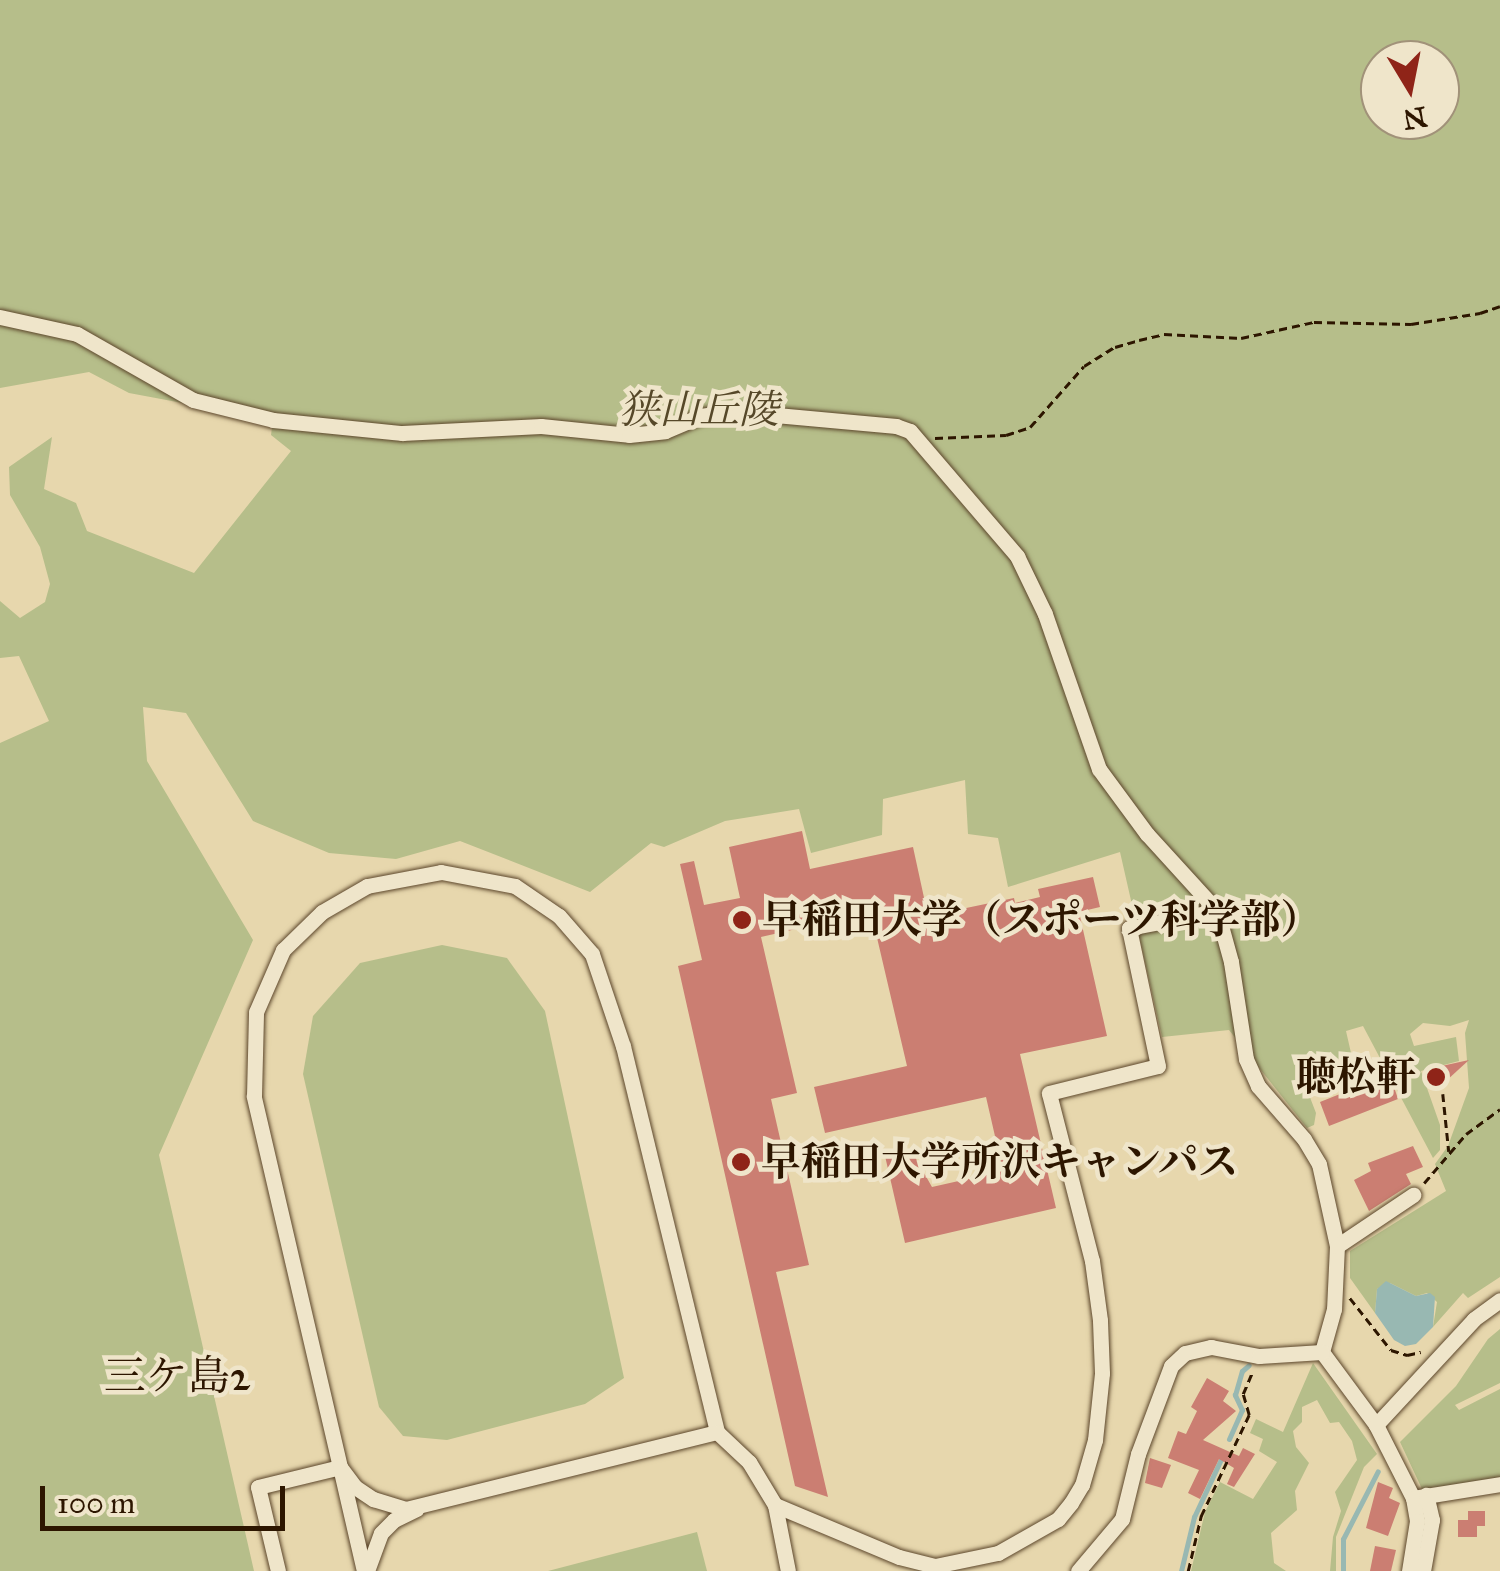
<!DOCTYPE html>
<meta charset="utf-8">
<style>
body{margin:0}
#map{position:relative;width:1500px;height:1571px;overflow:hidden;background:#e7d7ad;font-family:"IM FELL Great Primer","Noto Serif JP",serif}
div>[style]{position:absolute}
[style*='--x']{left:calc(var(--x)*1px);top:calc(var(--y)*1px);width:calc(var(--w)*1px);rotate:calc(var(--a)*1deg)}
.green>*{inset:0;background:#b6be8a}
.water>*{inset:0;background:#98b8b2}
.stream>*{height:5px;margin:-2.5px;padding:0 2.5px;transform-origin:2.5px;border-radius:2.5px;background:#98b8b2}
.building>*{inset:0;background:#cb7e72}
.path>*{height:2.5px;margin-top:-1.25px;transform-origin:0;background:repeating-linear-gradient(90deg,#2d1600 0 8px,transparent 0 13px)}
.roads{filter:drop-shadow(0 0 2px #5c462b) drop-shadow(0 0 2px #5c462b)}
.minor>*{height:15px;margin:-7.5px;padding:0 7.5px;transform-origin:7.5px;border-radius:7.5px;background:#efe5ca}
.dots>*{width:28px;height:28px;translate:-50% -50%;box-sizing:border-box;border:5px solid #efe5ca;border-radius:50%}
span{translate:-50% -50%;white-space:nowrap;text-align:center;line-height:1.15;-webkit-text-stroke:9px #efe5ca;paint-order:stroke}
.park-label{font-size:40px;color:#564829;font-style:italic}
.poi-label{font-size:40px;color:#2d1600;font-weight:700}
.left{translate:0 -50%;text-align:left}
.right{translate:-100% -50%;text-align:right}
.neighbourhood-label{font-size:42px;color:#2d1600}
.north{position:absolute;left:1360px;top:40px;width:100px;height:100px;box-sizing:border-box;background:#efe5ca;border:2px solid #a19279;border-radius:50%;rotate:170deg;font-size:28px;font-weight:700;line-height:40px;text-align:center;color:#2d1600}
.north::after{content:'';display:block;margin:auto;width:35px;height:45px;background:#8f2418;clip-path:polygon(50% 0,100% 100%,50% 72%,0 100%)}
.scale{position:absolute;left:40px;top:1486px;width:245px;height:45px;box-sizing:border-box;border:5px solid #2d1600;border-top:0;padding-left:12px;font-size:30px;line-height:35px;white-space:nowrap;color:#2d1600;-webkit-text-stroke:8px #efe5ca;paint-order:stroke}
</style>
<div id="map">
<div class="green">
<div style="clip-path:polygon(evenodd,0 0,1500px 0,1500px 1277px,1468px 1298px,1463px 1293px,1433px 1327px,1437px 1302px,1427px 1293px,1416px 1296px,1390px 1283px,1377px 1289px,1375px 1313px,1350px 1278px,1350px 1251px,1446px 1191px,1435px 1164px,1448px 1146px,1469px 1088px,1465px 1033px,1469px 1020px,1450px 1026px,1423px 1023px,1410px 1034px,1414px 1046px,1456px 1037px,1459px 1061px,1421px 1071px,1440px 1125px,1440px 1150px,1433px 1158px,1363px 1026px,1346px 1031px,1354px 1066px,1313px 1075px,1306px 1087px,1316px 1113px,1314px 1125px,1307px 1128px,1229px 1030px,1162px 1037px,1120px 852px,1008px 887px,998px 838px,968px 834px,965px 780px,883px 799px,882px 835px,811px 853px,799px 809px,725px 821px,664px 847px,651px 843px,590px 892px,460px 841px,396px 859px,329px 853px,253px 821px,186px 713px,143px 707px,147px 761px,253px 940px,159px 1155px,254px 1571px,0 1571px,0 743px,49px 721px,19px 656px,0 658px,0 601px,20px 618px,45px 602px,50px 584px,40px 547px,10px 495px,9px 467px,52px 437px,44px 489px,76px 503px,87px 531px,194px 573px,291px 451px,271px 435px,273px 420px,129px 393px,89px 372px,0 388px,0 0,1380px 60px,1440px 60px,1440px 120px,1380px 120px,1380px 60px)"></div>
<div style="clip-path:polygon(442px 945px,507px 958px,545px 1011px,624px 1378px,585px 1404px,447px 1440px,403px 1436px,379px 1407px,303px 1074px,313px 1016px,360px 963px)"></div>
<div style="clip-path:polygon(1500px 1329px,1500px 1383px,1455px 1405px,1459px 1410px,1500px 1389px,1500px 1479px,1422px 1489px,1400px 1442px,1456px 1386px,1488px 1339px)"></div>
<div style="clip-path:polygon(1313px 1363px,1377px 1454px,1364px 1467px,1336px 1537px,1336px 1571px,1330px 1571px,1333px 1537px,1341px 1511px,1335px 1492px,1357px 1460px,1352px 1441px,1339px 1422px,1330px 1423px,1317px 1400px,1302px 1407px,1302px 1422px,1293px 1431px,1296px 1447px,1309px 1463px,1295px 1491px,1297px 1510px,1271px 1533px,1274px 1563px,1286px 1571px,1191px 1571px,1205px 1512px,1220px 1482px,1253px 1499px,1277px 1462px,1259px 1451px,1263px 1439px,1250px 1433px,1256px 1419px,1283px 1432px)"></div>
<div style="clip-path:polygon(697px 1532px,707px 1571px,548px 1571px)"></div>
</div>
<div class="water">
<div style="clip-path:polygon(1386px 1281px,1416px 1296px,1430px 1293px,1435px 1297px,1433px 1327px,1416px 1344px,1405px 1346px,1394px 1340px,1375px 1313px,1377px 1289px)"></div>
</div>
<div class="stream">
<div style="--x:1229;--y:1439;--w:32;--a:-66"></div>
<div style="--x:1242;--y:1410;--w:17;--a:-115"></div>
<div style="--x:1235;--y:1395;--w:25;--a:-74"></div>
<div style="--x:1242;--y:1371;--w:9;--a:-41"></div>
<div style="--x:1181;--y:1571;--w:56;--a:-76.5"></div>
<div style="--x:1194;--y:1517;--w:66;--a:-65"></div>
<div style="--x:1343;--y:1571;--w:32;--a:-90"></div>
<div style="--x:1343;--y:1539;--w:76;--a:-62.8"></div>
</div>
<div class="building">
<div style="clip-path:polygon(802px 831px,810px 869px,913px 847px,928px 916px,1014px 898px,1015px 903px,1040px 897px,1038px 889px,1093px 877px,1100px 907px,1079px 912px,1107px 1036px,1020px 1054px,1056px 1208px,905px 1243px,885px 1156px,911px 1150px,932px 1187px,1003px 1171px,986px 1097px,825px 1133px,814px 1087px,907px 1066px,871px 912px,761px 937px,797px 1093px,771px 1099px,809px 1265px,776px 1272px,828px 1497px,795px 1486px,678px 966px,702px 960px,680px 864px,694px 861px,704px 905px,740px 898px,729px 847px)"></div>
<div style="clip-path:polygon(1469px 1060px,1446px 1081px,1431px 1085px,1428px 1069px)"></div>
<div style="clip-path:polygon(1357px 1073px,1362px 1089px,1391px 1078px,1398px 1099px,1329px 1126px,1320px 1102px,1350px 1090px,1345px 1077px)"></div>
<div style="clip-path:polygon(1413px 1146px,1423px 1167px,1406px 1174px,1411px 1184px,1369px 1211px,1354px 1180px,1371px 1171px,1368px 1163px)"></div>
<div style="clip-path:polygon(1207px 1378px,1229px 1391px,1223px 1401px,1236px 1411px,1203px 1440px,1239px 1456px,1243px 1448px,1255px 1454px,1234px 1487px,1227px 1484px,1234px 1468px,1219px 1459px,1200px 1499px,1188px 1493px,1199px 1470px,1168px 1458px,1178px 1431px,1186px 1434px,1197px 1411px,1191px 1407px)"></div>
<div style="clip-path:polygon(1150px 1458px,1171px 1465px,1162px 1488px,1145px 1483px)"></div>
<div style="clip-path:polygon(1378px 1482px,1393px 1488px,1389px 1498px,1400px 1503px,1388px 1536px,1366px 1528px)"></div>
<div style="clip-path:polygon(1468px 1511px,1485px 1511px,1485px 1526px,1477px 1526px,1477px 1537px,1458px 1537px,1458px 1520px,1468px 1520px)"></div>
<div style="clip-path:polygon(1375px 1546px,1396px 1550px,1391px 1571px,1370px 1571px)"></div>
</div>
<div class="path">
<div style="--x:935;--y:438;--w:71;--a:-2.4"></div>
<div style="--x:1006;--y:435;--w:25;--a:-18"></div>
<div style="--x:1030;--y:427;--w:81;--a:-48.5"></div>
<div style="--x:1084;--y:366;--w:36;--a:-32"></div>
<div style="--x:1115;--y:347;--w:25;--a:-16"></div>
<div style="--x:1139;--y:340;--w:26;--a:-13"></div>
<div style="--x:1164;--y:334;--w:77;--a:3"></div>
<div style="--x:1241;--y:338;--w:75;--a:-12.4"></div>
<div style="--x:1314;--y:322;--w:97;--a:1.2"></div>
<div style="--x:1411;--y:324;--w:70;--a:-9.1"></div>
<div style="--x:1480;--y:313;--w:21;--a:-19"></div>
<div style="--x:1443;--y:1094;--w:58;--a:84.1"></div>
<div style="--x:1424;--y:1183;--w:65;--a:-49.4"></div>
<div style="--x:1466;--y:1134;--w:42;--a:-36.3"></div>
<div style="--x:1350;--y:1298;--w:66;--a:51.7"></div>
<div style="--x:1391;--y:1350;--w:17;--a:17"></div>
<div style="--x:1407;--y:1355;--w:14;--a:-12"></div>
<div style="--x:1188;--y:1571;--w:57;--a:-76.7"></div>
<div style="--x:1201;--y:1516;--w:112;--a:-64.6"></div>
<div style="--x:1249;--y:1415;--w:22;--a:-106"></div>
<div style="--x:1243;--y:1394;--w:25;--a:-67"></div>
</div>
<div class="roads">
<div class="minor">
<div style="--x:0;--y:317;--w:79;--a:12.4"></div>
<div style="--x:77;--y:334;--w:133;--a:29.6"></div>
<div style="--x:193;--y:400;--w:82;--a:14"></div>
<div style="--x:273;--y:420;--w:130;--a:5.8"></div>
<div style="--x:402;--y:433;--w:139;--a:-2.9"></div>
<div style="--x:541;--y:426;--w:88;--a:5.8"></div>
<div style="--x:629;--y:435;--w:36;--a:-6"></div>
<div style="--x:665;--y:431;--w:39;--a:-23"></div>
<div style="--x:701;--y:416;--w:31;--a:-9"></div>
<div style="--x:732;--y:411;--w:165;--a:5.2"></div>
<div style="--x:896;--y:426;--w:15;--a:20"></div>
<div style="--x:910;--y:431;--w:165;--a:49.4"></div>
<div style="--x:1017;--y:556;--w:64;--a:64.2"></div>
<div style="--x:1045;--y:614;--w:164;--a:70.8"></div>
<div style="--x:1099;--y:769;--w:81;--a:53.6"></div>
<div style="--x:1147;--y:834;--w:104;--a:47.7"></div>
<div style="--x:1217;--y:911;--w:53;--a:74.6"></div>
<div style="--x:1231;--y:962;--w:98;--a:81.2"></div>
<div style="--x:1246;--y:1059;--w:30;--a:66"></div>
<div style="--x:1258;--y:1086;--w:70;--a:49"></div>
<div style="--x:1304;--y:1139;--w:29;--a:59"></div>
<div style="--x:1319;--y:1164;--w:84;--a:77.6"></div>
<div style="--x:1337;--y:1246;--w:63;--a:92.7"></div>
<div style="--x:1334;--y:1309;--w:45;--a:105.6"></div>
<div style="--x:1337;--y:1246;--w:92;--a:-33.9"></div>
<div style="--x:1322;--y:1352;--w:91;--a:53.5"></div>
<div style="--x:1376;--y:1425;--w:82;--a:63.1"></div>
<div style="--x:1413;--y:1498;--w:23;--a:80"></div>
<div style="--x:1417;--y:1521;--w:51;--a:99.1"></div>
<div style="--x:1376;--y:1425;--w:144;--a:-47.2"></div>
<div style="--x:1474;--y:1319;--w:32;--a:-36"></div>
<div style="--x:1413;--y:1498;--w:88;--a:-9.1"></div>
<div style="--x:775;--y:1505;--w:134;--a:22.8"></div>
<div style="--x:899;--y:1557;--w:37;--a:14"></div>
<div style="--x:935;--y:1566;--w:64;--a:-11.7"></div>
<div style="--x:998;--y:1553;--w:69;--a:-29.5"></div>
<div style="--x:1058;--y:1519;--w:21;--a:-51"></div>
<div style="--x:1071;--y:1503;--w:21;--a:-59"></div>
<div style="--x:1082;--y:1485;--w:47;--a:-73.9"></div>
<div style="--x:1095;--y:1440;--w:67;--a:-84"></div>
<div style="--x:1102;--y:1373;--w:53;--a:-92.2"></div>
<div style="--x:1100;--y:1320;--w:60;--a:-97.7"></div>
<div style="--x:1092;--y:1261;--w:173;--a:-104.4"></div>
<div style="--x:1049;--y:1093;--w:112;--a:-13.9"></div>
<div style="--x:1158;--y:1066;--w:141;--a:-101.9"></div>
<div style="--x:1129;--y:928;--w:90;--a:-10.9"></div>
<div style="--x:278;--y:1571;--w:86;--a:-103.4"></div>
<div style="--x:258;--y:1487;--w:84;--a:-13.7"></div>
<div style="--x:340;--y:1467;--w:381;--a:-103.1"></div>
<div style="--x:254;--y:1096;--w:84;--a:-88.6"></div>
<div style="--x:256;--y:1012;--w:68;--a:-66.5"></div>
<div style="--x:283;--y:950;--w:54;--a:-44.3"></div>
<div style="--x:322;--y:912;--w:52;--a:-30"></div>
<div style="--x:367;--y:886;--w:75;--a:-10.7"></div>
<div style="--x:441;--y:872;--w:75;--a:10.7"></div>
<div style="--x:515;--y:886;--w:53;--a:34.3"></div>
<div style="--x:559;--y:916;--w:50;--a:49"></div>
<div style="--x:592;--y:954;--w:97;--a:71.4"></div>
<div style="--x:623;--y:1046;--w:397;--a:76.3"></div>
<div style="--x:717;--y:1432;--w:44;--a:43.2"></div>
<div style="--x:749;--y:1462;--w:50;--a:58.8"></div>
<div style="--x:775;--y:1505;--w:67;--a:78.9"></div>
<div style="--x:364;--y:1571;--w:107;--a:-103"></div>
<div style="--x:340;--y:1467;--w:25;--a:53"></div>
<div style="--x:355;--y:1487;--w:22;--a:34"></div>
<div style="--x:373;--y:1499;--w:34;--a:17"></div>
<div style="--x:406;--y:1509;--w:320;--a:-13.9"></div>
<div style="--x:367;--y:1571;--w:40;--a:-69.8"></div>
<div style="--x:381;--y:1533;--w:18;--a:-45"></div>
<div style="--x:394;--y:1520;--w:25;--a:-26"></div>
<div style="--x:1078;--y:1571;--w:68;--a:-49.8"></div>
<div style="--x:1122;--y:1519;--w:67;--a:-76.2"></div>
<div style="--x:1138;--y:1454;--w:94;--a:-69.4"></div>
<div style="--x:1171;--y:1366;--w:19;--a:-43"></div>
<div style="--x:1185;--y:1353;--w:27;--a:-13"></div>
<div style="--x:1211;--y:1347;--w:49;--a:10.6"></div>
<div style="--x:1259;--y:1356;--w:63;--a:-3.6"></div>
<div style="--x:1423;--y:1571;--w:52;--a:-80"></div>
<div style="--x:1432;--y:1520;--w:26;--a:-103"></div>
</div>
</div>
<div class="dots">
<div style="left:742px;top:920px;background:#8f2418"></div>
<div style="left:1436px;top:1077px;background:#8f2418"></div>
<div style="left:741px;top:1162px;background:#8f2418"></div>
</div>
<div class="park-label">
<span style="left:699px;top:410px">狭山丘陵</span>
</div>
<div class="poi-label">
<span class="left" style="left:762px;top:920px">早稲田大学（スポーツ科学部）</span>
<span class="right" style="left:1416px;top:1077px">聴松軒</span>
<span class="left" style="left:761px;top:1162px">早稲田大学所沢キャンパス</span>
</div>
<div class="neighbourhood-label">
<span style="left:177px;top:1376px">三ケ島2</span>
</div>
<div class="north">N</div>
<div class="scale">100 m</div>
</div>
